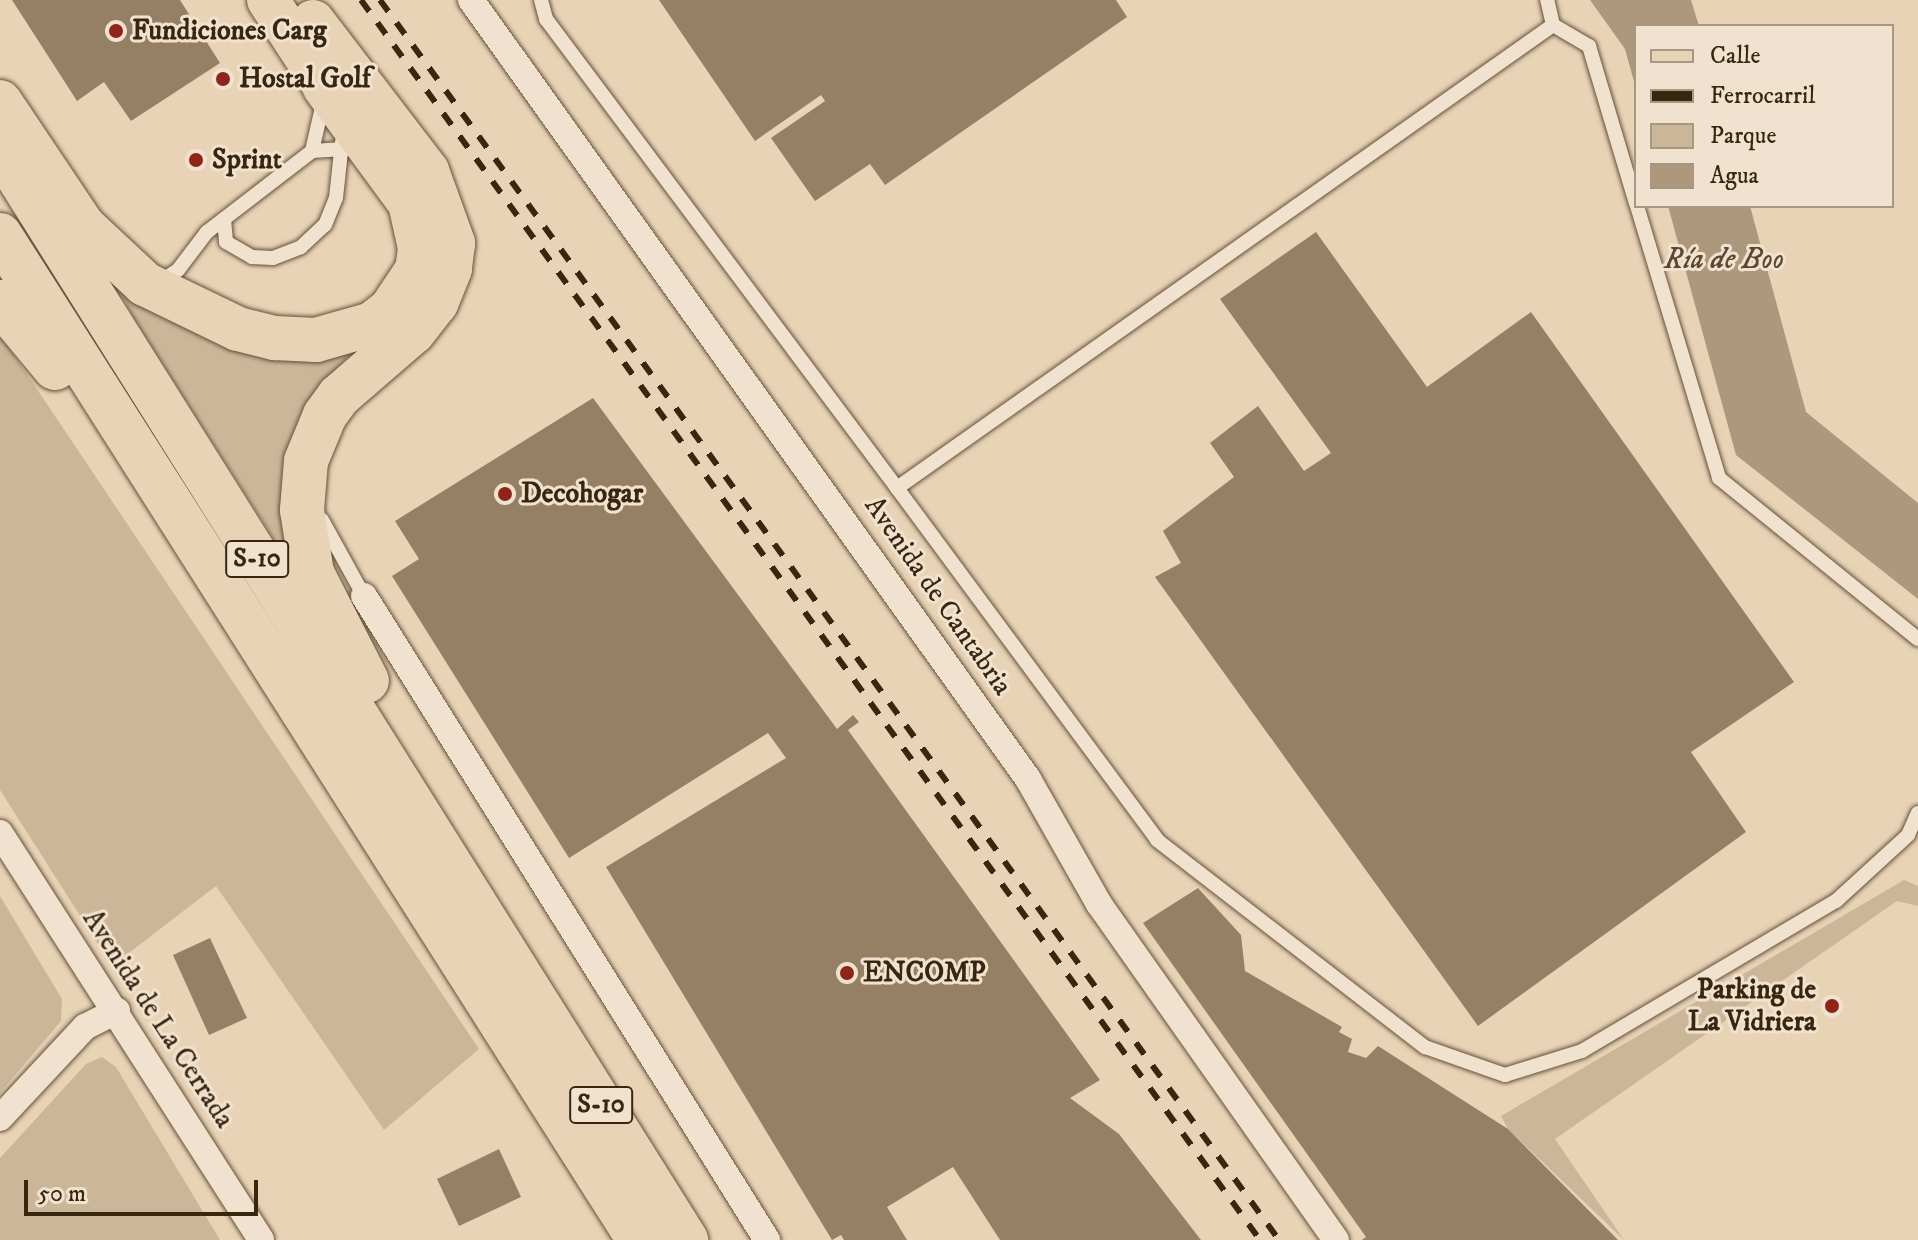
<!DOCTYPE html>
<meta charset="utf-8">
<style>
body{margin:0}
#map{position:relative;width:1918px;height:1240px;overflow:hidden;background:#e9d3b6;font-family:"IM FELL DW Pica",serif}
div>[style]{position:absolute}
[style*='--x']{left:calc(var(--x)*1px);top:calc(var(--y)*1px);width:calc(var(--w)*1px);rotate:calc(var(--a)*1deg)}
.green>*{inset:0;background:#cbb69a}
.water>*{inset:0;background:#ad987d}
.building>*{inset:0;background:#958066}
.roads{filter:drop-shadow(0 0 2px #655139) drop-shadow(0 0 2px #655139)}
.lane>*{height:14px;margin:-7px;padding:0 7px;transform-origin:7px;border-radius:7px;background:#f1e2d0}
.street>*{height:26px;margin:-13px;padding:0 13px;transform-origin:13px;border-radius:13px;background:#f1e2d0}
.primary>*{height:42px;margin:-21px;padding:0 21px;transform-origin:21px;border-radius:21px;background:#e9d3b6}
.highway>*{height:44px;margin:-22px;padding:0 22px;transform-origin:22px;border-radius:22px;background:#e9d3b6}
.rail>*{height:6px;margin-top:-3px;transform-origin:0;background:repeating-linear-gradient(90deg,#39260f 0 14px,transparent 0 28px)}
.dots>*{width:22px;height:22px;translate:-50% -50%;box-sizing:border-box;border:4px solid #f1e2d0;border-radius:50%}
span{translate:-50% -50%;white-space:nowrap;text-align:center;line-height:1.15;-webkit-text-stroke:6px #f1e2d0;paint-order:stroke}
.shield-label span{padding:2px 6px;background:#f1e2d0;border:2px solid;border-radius:6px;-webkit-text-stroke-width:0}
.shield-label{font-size:26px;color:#39260f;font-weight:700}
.poi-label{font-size:28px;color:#39260f;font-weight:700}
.left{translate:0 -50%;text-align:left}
.right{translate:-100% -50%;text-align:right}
.street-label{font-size:28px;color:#39260f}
.water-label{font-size:30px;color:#5c4830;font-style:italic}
.legend{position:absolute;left:1634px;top:24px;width:260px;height:184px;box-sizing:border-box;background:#f1e2d0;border:2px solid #a79783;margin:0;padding:10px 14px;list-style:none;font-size:24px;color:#39260f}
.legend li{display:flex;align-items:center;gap:16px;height:40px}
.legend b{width:40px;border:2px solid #a79783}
.scale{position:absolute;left:24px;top:1180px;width:234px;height:36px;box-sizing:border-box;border:4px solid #39260f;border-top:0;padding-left:10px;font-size:24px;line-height:28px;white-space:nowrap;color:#39260f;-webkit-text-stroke:6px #f1e2d0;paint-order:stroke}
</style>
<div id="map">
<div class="green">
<div style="clip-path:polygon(118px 286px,351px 353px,337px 369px,293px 569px,133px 317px)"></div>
<div style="clip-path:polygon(0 334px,479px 1049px,384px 1130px,216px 886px,112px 966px,0 790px)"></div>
<div style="clip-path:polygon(1904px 880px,1918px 886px,1918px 906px,1897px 901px,1555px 1139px,1624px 1240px,1508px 1129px,1501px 1116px)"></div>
<div style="clip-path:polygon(0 896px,62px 999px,61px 1021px,0 1093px)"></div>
<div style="clip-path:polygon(102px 1057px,116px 1067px,220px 1240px,0 1240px,0 1158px,86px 1064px)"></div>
</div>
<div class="water">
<div style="clip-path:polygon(1590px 0,1691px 0,1699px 26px,1636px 26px,1636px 89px,1625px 49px)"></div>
<div style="clip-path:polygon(1668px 206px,1750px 206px,1806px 412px,1918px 503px,1918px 599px,1736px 455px)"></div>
</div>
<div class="building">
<div style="clip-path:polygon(12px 0,180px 0,220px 63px,131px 121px,104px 82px,77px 101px)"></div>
<div style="clip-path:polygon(659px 0,1116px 0,1127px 17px,885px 185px,870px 164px,815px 201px,771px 138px,825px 101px,821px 95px,755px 141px)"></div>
<div style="clip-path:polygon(1316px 232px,1427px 387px,1531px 312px,1794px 682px,1691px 752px,1746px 832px,1478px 1026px,1155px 577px,1181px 563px,1163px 531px,1234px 477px,1210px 443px,1258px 406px,1304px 471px,1331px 453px,1220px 299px)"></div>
<div style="clip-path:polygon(593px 398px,837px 729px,853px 715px,859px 722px,848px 730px,1100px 1080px,1070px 1098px,1119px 1134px,1201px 1240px,1000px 1240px,953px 1167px,887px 1207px,907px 1240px,844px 1240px,841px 1235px,832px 1240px,606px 867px,786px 758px,768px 733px,569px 858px,392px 576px,419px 559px,395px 521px)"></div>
<div style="clip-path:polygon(1198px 888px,1241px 935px,1245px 971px,1342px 1027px,1339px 1032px,1352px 1039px,1348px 1052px,1366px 1058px,1378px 1046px,1508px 1129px,1618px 1240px,1362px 1240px,1366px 1237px,1143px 923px)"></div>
<div style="clip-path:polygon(210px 938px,247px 1018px,209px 1035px,173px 955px)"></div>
<div style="clip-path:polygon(499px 1149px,521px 1197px,459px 1226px,437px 1179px)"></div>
</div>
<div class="roads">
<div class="lane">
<div style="--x:541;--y:0;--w:20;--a:75"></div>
<div style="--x:546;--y:19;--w:586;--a:53.19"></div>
<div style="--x:897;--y:488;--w:803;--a:-35.21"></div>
<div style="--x:1553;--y:25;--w:26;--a:-103"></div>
<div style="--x:1553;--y:25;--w:42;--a:30.3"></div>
<div style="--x:1589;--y:46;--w:165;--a:73.4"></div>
<div style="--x:312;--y:151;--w:49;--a:-77.1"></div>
<div style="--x:1637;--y:206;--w:284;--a:73.2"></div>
<div style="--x:1719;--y:478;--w:256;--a:39"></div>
<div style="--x:224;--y:219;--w:23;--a:85"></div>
<div style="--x:226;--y:242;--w:30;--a:30"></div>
<div style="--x:252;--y:257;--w:21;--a:3"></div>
<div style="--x:273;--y:258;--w:30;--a:-21"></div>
<div style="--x:301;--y:247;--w:33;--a:-43"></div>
<div style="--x:325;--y:225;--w:29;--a:-68"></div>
<div style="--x:336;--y:198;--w:56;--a:-83.9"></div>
<div style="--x:160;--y:282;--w:22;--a:-34"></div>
<div style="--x:178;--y:270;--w:48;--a:-52.7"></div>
<div style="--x:207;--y:232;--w:133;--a:-37.6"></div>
<div style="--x:312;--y:151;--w:48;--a:-3.6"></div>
<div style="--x:897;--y:488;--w:438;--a:53.5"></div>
<div style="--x:1157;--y:840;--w:339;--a:37.7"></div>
<div style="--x:1425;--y:1047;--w:85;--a:19.3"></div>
<div style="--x:1505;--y:1075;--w:81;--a:-17.3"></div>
<div style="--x:1582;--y:1051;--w:295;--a:-30.6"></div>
<div style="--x:1836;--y:901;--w:98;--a:-42.5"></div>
<div style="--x:1908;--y:835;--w:24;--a:-66"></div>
<div style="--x:322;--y:520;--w:87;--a:61.1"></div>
</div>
<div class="street">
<div style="--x:471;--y:0;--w:958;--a:54.43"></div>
<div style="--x:1028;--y:779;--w:144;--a:60.4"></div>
<div style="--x:1099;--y:904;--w:411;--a:54.8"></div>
<div style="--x:364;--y:596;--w:760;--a:57.96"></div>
<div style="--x:0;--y:833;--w:483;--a:57.3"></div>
<div style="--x:0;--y:1118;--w:125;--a:-47"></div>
<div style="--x:85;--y:1027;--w:36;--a:-27"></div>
</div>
<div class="primary">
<div style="--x:268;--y:0;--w:103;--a:56.9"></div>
</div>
<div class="highway">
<div style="--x:313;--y:22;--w:188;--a:52.6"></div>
<div style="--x:427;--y:171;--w:77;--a:70.1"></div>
<div style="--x:453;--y:243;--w:26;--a:97"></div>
<div style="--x:450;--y:269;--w:37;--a:112"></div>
<div style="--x:436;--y:303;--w:37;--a:128"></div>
<div style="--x:413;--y:332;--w:98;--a:139.1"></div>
<div style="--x:339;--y:396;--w:24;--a:126"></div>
<div style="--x:325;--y:415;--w:50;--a:112.4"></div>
<div style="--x:306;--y:461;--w:49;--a:94.7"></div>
<div style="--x:302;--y:510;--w:64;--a:81"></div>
<div style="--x:312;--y:573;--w:121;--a:63"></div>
<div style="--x:0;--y:102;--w:149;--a:56.2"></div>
<div style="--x:83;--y:226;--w:85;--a:43.1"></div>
<div style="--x:145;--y:284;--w:103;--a:25.8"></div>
<div style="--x:238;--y:329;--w:38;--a:14"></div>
<div style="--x:275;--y:338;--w:41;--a:2.8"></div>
<div style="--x:316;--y:340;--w:58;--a:-15.9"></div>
<div style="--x:372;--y:324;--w:24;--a:-38"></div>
<div style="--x:391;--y:309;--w:47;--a:-56.3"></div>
<div style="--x:417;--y:270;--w:22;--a:-82"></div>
<div style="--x:420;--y:248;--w:46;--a:-102.5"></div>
<div style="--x:410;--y:203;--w:145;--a:-126.3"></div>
<div style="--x:0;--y:148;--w:1290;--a:57.86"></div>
<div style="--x:0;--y:235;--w:1191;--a:57.55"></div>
<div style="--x:0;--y:302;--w:86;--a:50.2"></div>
</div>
</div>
<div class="rail">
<div style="--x:361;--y:0;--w:1532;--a:54.06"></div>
<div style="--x:380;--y:0;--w:1532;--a:54.06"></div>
</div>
<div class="dots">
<div style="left:116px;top:31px;background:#8f2418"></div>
<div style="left:223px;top:79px;background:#8f2418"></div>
<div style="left:196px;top:160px;background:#8f2418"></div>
<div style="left:505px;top:494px;background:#8f2418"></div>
<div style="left:847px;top:973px;background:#8f2418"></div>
<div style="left:1832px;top:1006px;background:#8f2418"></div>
</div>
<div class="shield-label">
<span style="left:257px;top:559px">S-10</span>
<span style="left:601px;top:1105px">S-10</span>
</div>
<div class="poi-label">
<span class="left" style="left:132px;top:31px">Fundiciones Carg</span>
<span class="left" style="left:239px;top:79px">Hostal Golf</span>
<span class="left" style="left:212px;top:160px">Sprint</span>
<span class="left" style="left:521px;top:494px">Decohogar</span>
<span class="left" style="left:863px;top:973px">ENCOMP</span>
<span class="right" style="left:1816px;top:1006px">Parking de<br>La Vidriera</span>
</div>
<div class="street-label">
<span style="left:938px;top:596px;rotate:55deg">Avenida de Cantabria</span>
<span style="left:158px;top:1019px;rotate:57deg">Avenida de La Cerrada</span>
</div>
<div class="water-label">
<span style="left:1724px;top:260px">Ría de Boo</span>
</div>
<ul class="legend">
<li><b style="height:10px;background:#e9d3b6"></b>Calle</li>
<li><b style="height:10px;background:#39260f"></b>Ferrocarril</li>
<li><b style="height:22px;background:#cbb69a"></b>Parque</li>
<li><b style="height:22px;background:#ad987d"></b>Agua</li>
</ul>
<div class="scale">50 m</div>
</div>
